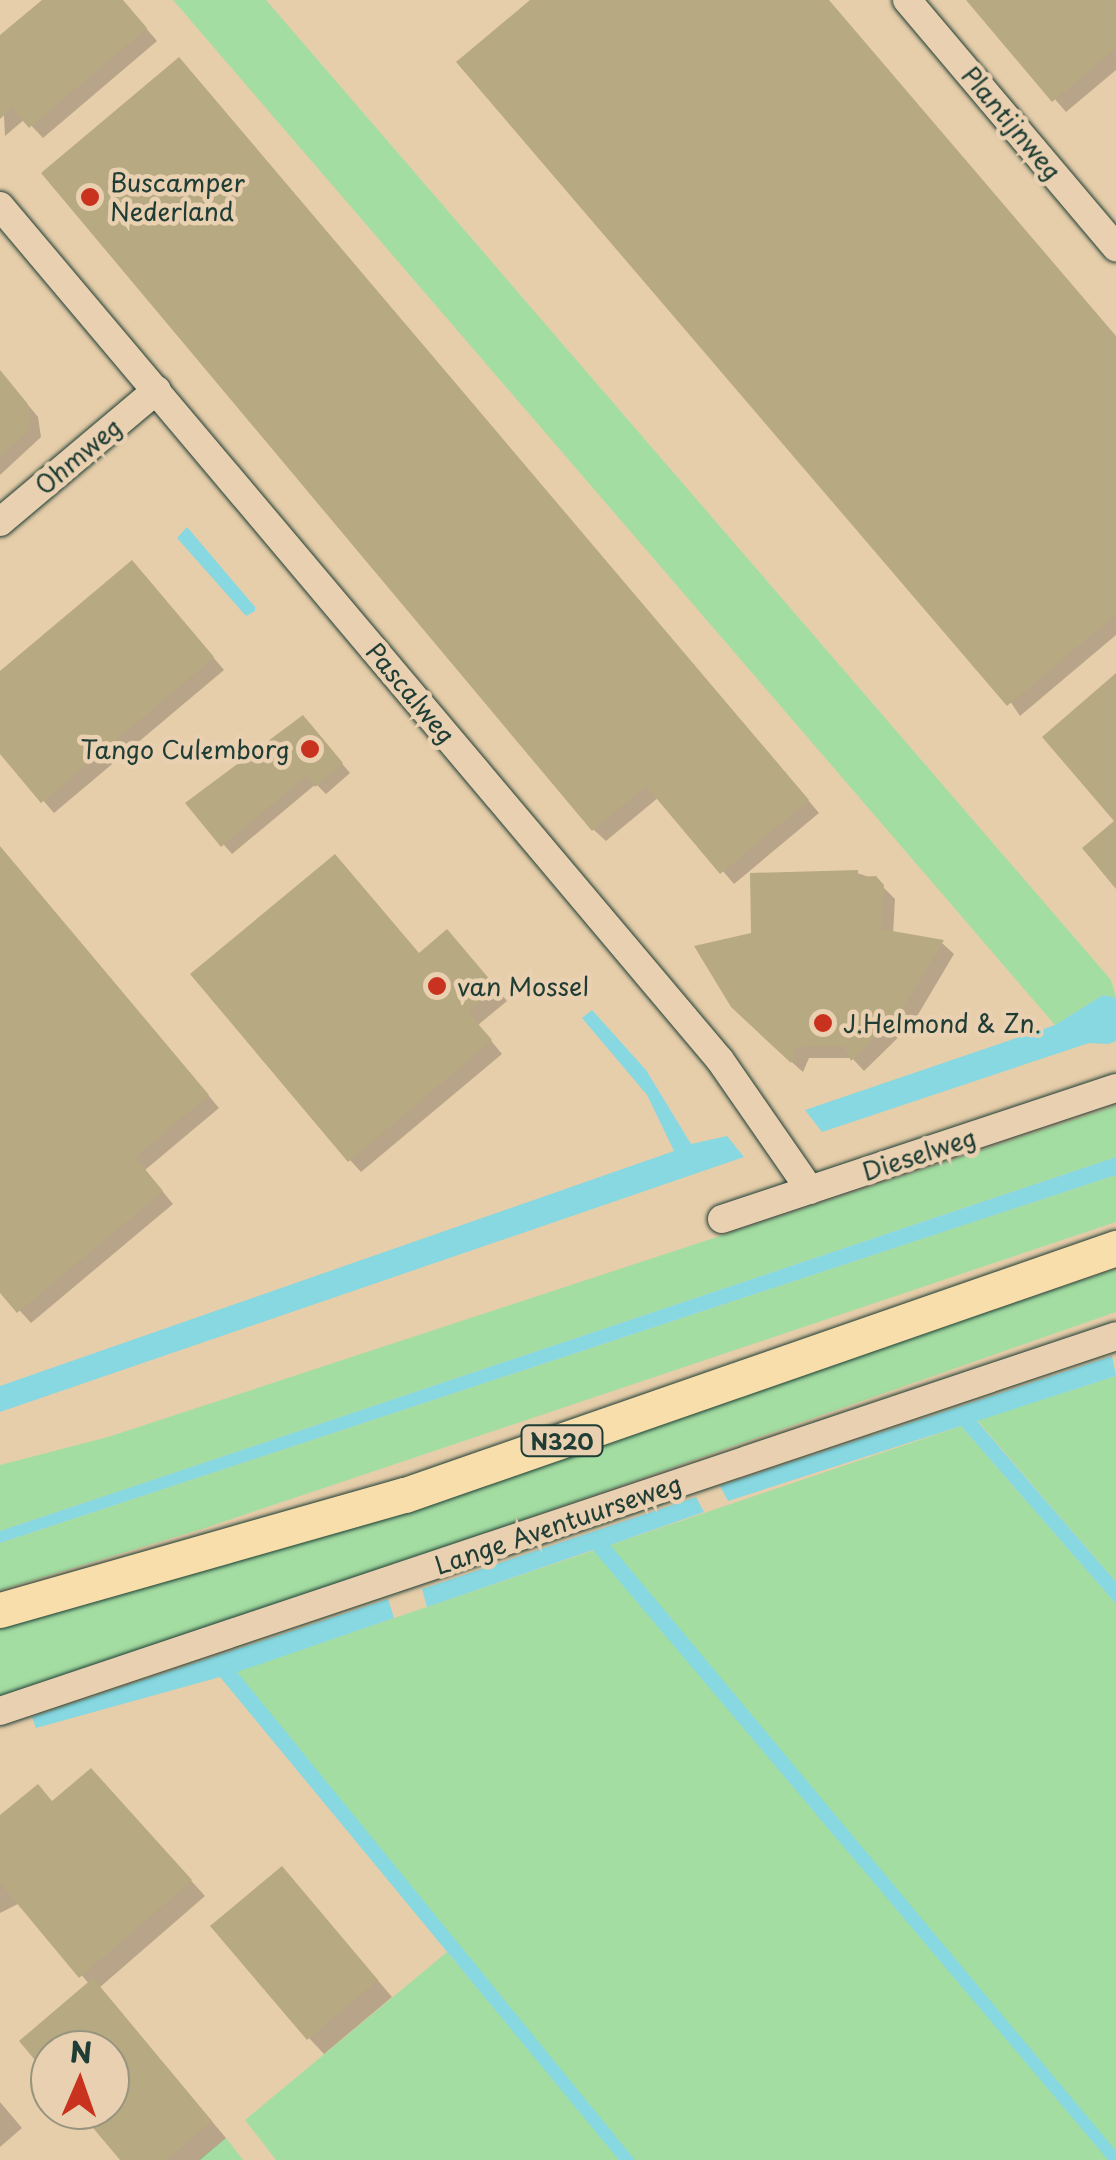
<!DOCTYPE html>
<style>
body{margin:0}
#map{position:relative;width:1116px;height:2160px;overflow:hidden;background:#e7ceaa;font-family:"Playpen Sans",sans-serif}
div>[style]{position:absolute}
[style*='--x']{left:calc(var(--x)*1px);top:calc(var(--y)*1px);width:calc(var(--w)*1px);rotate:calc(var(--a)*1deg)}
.green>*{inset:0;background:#a4dda2}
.water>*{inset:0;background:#87d8e0}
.shadow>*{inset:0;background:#0003}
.building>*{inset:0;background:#b7aa82}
.roads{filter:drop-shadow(0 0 2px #1f3d34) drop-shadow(0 0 2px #1f3d34)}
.minor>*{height:28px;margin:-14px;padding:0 14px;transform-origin:14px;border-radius:14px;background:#e9d0b1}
.major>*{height:35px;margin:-17.5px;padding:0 17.5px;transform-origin:17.5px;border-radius:17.5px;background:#f8deab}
.dots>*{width:28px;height:28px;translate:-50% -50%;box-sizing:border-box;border:5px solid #e9d0b1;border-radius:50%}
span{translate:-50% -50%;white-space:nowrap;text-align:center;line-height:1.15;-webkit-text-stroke:9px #e9d0b1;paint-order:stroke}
.shield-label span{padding:2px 8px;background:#e9d0b1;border:2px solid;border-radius:8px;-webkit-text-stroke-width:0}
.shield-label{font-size:22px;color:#1f3d34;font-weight:700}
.street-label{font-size:25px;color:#1f3d34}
.poi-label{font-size:25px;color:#1f3d34}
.left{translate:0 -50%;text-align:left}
.right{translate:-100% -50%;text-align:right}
.north{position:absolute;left:30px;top:2030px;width:100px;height:100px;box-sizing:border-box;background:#e9d0b1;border:2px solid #98957f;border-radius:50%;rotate:2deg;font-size:28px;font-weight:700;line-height:40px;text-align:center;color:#1f3d34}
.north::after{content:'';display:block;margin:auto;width:35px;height:45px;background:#c8321e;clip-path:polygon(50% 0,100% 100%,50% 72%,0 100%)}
</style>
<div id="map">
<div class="green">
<div style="clip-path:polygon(173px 0,266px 0,1111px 980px,1116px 998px,1103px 995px,1055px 1025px)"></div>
<div style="clip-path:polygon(1116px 1106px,1116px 1157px,0 1531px,0 1465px,108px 1437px)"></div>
<div style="clip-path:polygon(1116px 1175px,1116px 1222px,202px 1529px,0 1590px,0 1543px)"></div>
<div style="clip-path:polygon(1116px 1269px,1116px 1312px,0 1703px,0 1628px,415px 1504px)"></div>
<div style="clip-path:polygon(1116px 1376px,1116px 1582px,977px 1420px)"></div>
<div style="clip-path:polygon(961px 1426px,1116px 1604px,1116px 2160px,276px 2160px,245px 2120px,447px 1952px,587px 2119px,223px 1676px)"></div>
<div style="clip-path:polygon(226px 2138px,243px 2160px,199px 2160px)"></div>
</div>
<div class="water">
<div style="clip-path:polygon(187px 527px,255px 607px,255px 611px,246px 616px,177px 538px)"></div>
<div style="clip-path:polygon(1103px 995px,1116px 998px,1116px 1041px,1108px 1044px,1089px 1043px,822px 1132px,805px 1110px,1055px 1025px)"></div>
<div style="clip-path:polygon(592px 1010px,646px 1070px,691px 1144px,727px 1136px,744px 1157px,0 1412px,0 1386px,674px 1151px,647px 1095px,582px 1018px)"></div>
<div style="clip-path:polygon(1116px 1157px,1116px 1175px,0 1543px,0 1531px)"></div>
<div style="clip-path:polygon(1112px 1356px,1116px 1376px,977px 1421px,1116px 1582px,1116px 1604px,961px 1426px,728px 1501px,720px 1486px)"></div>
<div style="clip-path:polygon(696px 1497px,704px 1512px,610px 1545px,1116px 2151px,1116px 2160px,1108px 2160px,593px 1550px,427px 1607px,422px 1589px)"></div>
<div style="clip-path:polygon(388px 1599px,394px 1618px,237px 1672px,635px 2160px,619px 2160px,220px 1677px,36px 1728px,32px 1717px)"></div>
</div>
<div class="shadow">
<div style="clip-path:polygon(46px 0,122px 0,157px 41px,43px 138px,25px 119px,5px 136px,0 39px)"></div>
<div style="clip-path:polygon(533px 0,828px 0,1116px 339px,1116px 635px,1020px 716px)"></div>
<div style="clip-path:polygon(969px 0,1116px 0,1116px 70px,1066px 112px)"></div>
<div style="clip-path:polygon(191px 72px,819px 813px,734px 884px,659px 797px,606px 841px,594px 830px,45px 174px)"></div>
<div style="clip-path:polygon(0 371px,38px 417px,41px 437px,0 475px)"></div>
<div style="clip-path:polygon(144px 575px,224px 670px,54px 813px,0 750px,0 674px)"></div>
<div style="clip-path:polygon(312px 728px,350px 773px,326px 794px,316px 784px,232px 854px,188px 804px)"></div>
<div style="clip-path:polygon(0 848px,219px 1108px,145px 1170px,173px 1204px,31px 1323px,0 1289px)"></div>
<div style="clip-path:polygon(857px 873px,875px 879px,895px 899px,893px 934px,942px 943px,954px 954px,913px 1023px,864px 1071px,852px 1058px,809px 1058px,803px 1072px,760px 1034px,754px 935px)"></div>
<div style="clip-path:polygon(459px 944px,507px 1001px,478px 1025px,502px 1054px,361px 1172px,350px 1160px,420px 956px)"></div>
<div style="clip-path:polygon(106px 1787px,205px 1896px,99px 1988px,226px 2138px,200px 2160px,124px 2160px,81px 2110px,110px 2110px,110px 2050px,50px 2050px,50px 2074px,22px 2041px,90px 1985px,20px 1903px,0 1913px,0 1818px)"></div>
<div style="clip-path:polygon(297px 1885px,392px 1997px,324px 2054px,309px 2038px)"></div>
<div style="clip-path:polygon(0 2102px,22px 2128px,0 2147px)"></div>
</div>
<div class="building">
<div style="clip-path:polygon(42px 0,123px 0,147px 28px,29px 128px,12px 108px,0 119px,0 35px)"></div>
<div style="clip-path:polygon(530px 0,829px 0,1116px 336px,1116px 614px,1007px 706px,456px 62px)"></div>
<div style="clip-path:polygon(966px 0,1116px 0,1116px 48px,1052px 102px)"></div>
<div style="clip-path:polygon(179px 57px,809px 800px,720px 874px,646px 786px,592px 831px,41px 173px)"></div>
<div style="clip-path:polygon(0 370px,27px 403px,31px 418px,26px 434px,0 456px)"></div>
<div style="clip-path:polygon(132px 560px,214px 657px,41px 803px,0 754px,0 671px)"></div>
<div style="clip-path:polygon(1116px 673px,1116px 889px,1082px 848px,1114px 821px,1042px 737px)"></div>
<div style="clip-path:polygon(303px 715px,343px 763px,315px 787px,306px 776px,221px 847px,185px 803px)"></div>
<div style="clip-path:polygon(0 846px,209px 1095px,135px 1157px,163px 1191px,17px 1313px,0 1293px)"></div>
<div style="clip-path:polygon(335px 854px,419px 953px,447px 929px,497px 988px,468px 1012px,492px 1040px,348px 1162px,190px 974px)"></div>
<div style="clip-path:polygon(858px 870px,858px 877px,876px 876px,884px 885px,881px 929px,944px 940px,901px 1011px,851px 1061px,844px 1046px,797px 1047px,791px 1063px,731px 1007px,694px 946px,751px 933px,750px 873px)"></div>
<div style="clip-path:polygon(91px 1768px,192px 1880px,79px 1978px,0 1883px,0 1815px,38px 1784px,52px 1801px)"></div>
<div style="clip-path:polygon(282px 1866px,378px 1980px,307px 2040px,210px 1926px)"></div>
<div style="clip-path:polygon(93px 1978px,212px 2121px,166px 2160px,120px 2160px,78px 2110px,110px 2110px,110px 2050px,50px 2050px,50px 2078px,19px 2041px)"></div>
</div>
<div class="roads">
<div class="minor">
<div style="--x:907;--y:0;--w:324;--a:49.8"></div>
<div style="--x:0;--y:206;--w:1117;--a:49.87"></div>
<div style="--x:720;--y:1060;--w:158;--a:55.3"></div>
<div style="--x:0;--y:522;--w:205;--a:-40.1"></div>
<div style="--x:722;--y:1219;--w:415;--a:-18.4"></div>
<div style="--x:0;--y:1711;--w:1177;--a:-18.57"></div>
</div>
<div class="major">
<div style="--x:0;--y:1610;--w:421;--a:-15.9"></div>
<div style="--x:405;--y:1495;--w:753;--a:-19.16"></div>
</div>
</div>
<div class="dots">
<div style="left:90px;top:197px;background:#c8321e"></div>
<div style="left:310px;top:749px;background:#c8321e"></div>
<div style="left:437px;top:986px;background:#c8321e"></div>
<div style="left:823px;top:1023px;background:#c8321e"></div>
</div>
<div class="shield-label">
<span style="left:562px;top:1441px">N320</span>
</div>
<div class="street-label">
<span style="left:1012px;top:123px;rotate:50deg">Plantijnweg</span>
<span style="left:78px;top:456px;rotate:-40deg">Ohmweg</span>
<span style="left:411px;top:693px;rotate:50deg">Pascalweg</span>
<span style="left:919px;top:1154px;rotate:-18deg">Dieselweg</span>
<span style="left:558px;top:1524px;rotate:-19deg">Lange Aventuurseweg</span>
</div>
<div class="poi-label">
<span class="left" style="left:110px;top:197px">Buscamper<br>Nederland</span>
<span class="right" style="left:290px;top:749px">Tango Culemborg</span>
<span class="left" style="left:457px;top:986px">van Mossel</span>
<span class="left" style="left:843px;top:1023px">J.Helmond &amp; Zn.</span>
</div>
<div class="north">N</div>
</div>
